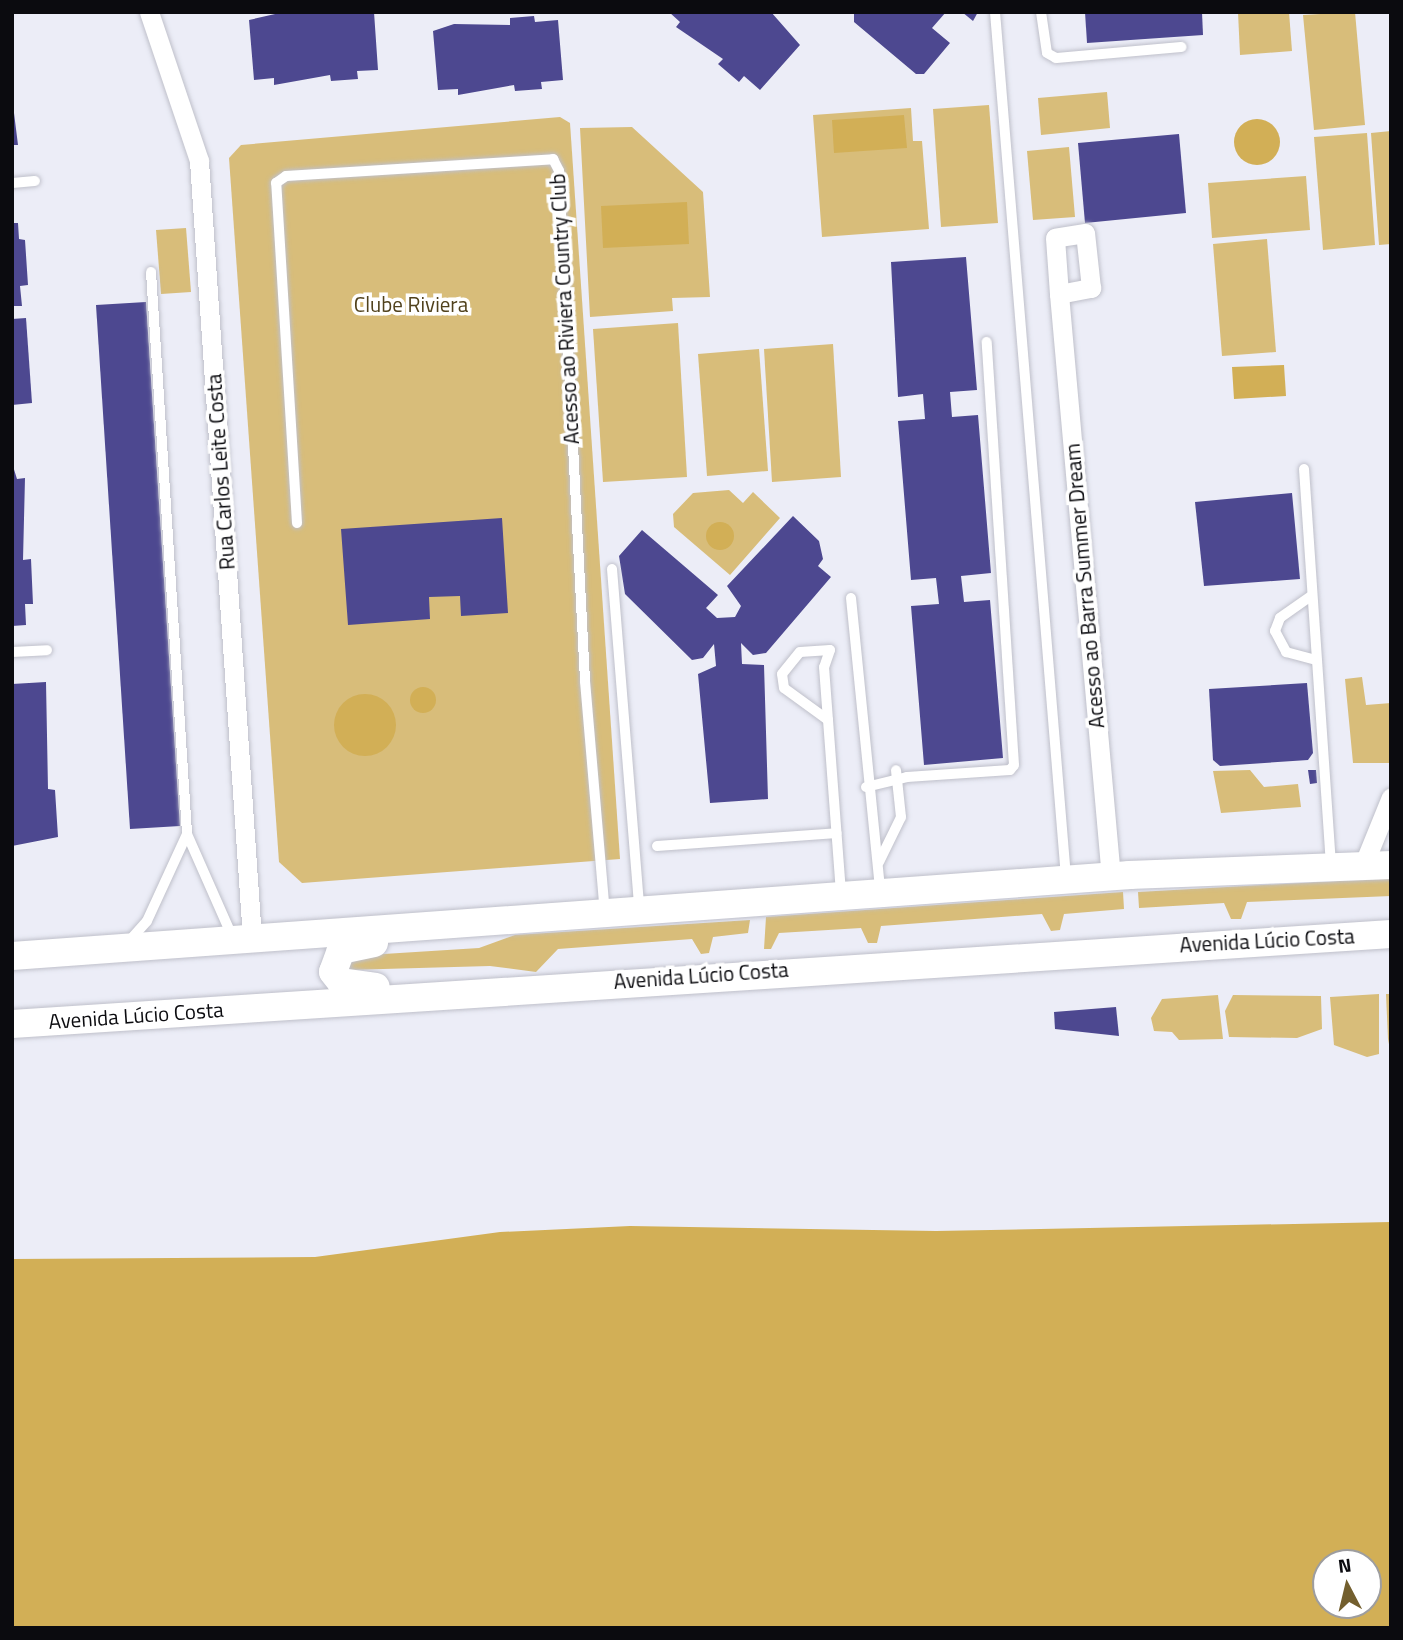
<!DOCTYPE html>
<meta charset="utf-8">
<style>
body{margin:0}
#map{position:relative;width:1403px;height:1640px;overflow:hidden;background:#ecedf7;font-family:"Titillium Web",sans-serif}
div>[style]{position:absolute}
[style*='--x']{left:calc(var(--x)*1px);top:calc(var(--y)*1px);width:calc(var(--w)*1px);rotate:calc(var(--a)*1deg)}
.green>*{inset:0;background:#d8bd7a}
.water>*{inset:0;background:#d2af56}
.round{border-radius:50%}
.building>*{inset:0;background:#4d4890}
.roads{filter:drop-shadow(0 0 2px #bfc0ca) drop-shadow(0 0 2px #bfc0ca)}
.lane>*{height:10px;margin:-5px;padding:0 5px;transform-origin:5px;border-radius:5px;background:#fff}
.street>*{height:19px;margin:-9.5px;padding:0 9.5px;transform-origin:9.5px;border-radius:9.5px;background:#fff}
.secondary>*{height:28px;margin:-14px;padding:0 14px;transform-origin:14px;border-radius:14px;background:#fff}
span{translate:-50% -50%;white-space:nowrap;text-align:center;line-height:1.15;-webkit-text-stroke:7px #fff;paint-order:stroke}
.park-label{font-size:21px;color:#50411c}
.street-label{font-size:21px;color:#0b0b0f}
.frame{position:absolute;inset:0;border:14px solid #0b0b0f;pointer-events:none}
.north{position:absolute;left:1312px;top:1549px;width:70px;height:70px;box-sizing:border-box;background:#fff;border:2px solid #9d9d9f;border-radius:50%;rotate:353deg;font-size:19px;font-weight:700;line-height:28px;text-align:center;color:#0b0b0f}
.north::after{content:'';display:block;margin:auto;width:24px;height:32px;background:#735f2e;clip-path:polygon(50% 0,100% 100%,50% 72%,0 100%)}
</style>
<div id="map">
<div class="green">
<div style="clip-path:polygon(1238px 12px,1289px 12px,1292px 51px,1240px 55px)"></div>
<div style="clip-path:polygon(1355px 12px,1365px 125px,1314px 130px,1303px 15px)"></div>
<div style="clip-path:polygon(1107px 92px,1110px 128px,1041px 135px,1038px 98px)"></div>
<div style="clip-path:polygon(989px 105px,998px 223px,941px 227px,933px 109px)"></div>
<div style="clip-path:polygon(911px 108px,913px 141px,922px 141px,929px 229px,822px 237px,813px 115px)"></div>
<div style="clip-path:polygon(560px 117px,570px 123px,620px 859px,302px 883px,279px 862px,229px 158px,241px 145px)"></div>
<div style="clip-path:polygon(632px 127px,703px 192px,710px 297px,672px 298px,673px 311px,590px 317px,580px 128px)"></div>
<div style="clip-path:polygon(1391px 131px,1391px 244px,1379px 245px,1371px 133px)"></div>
<div style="clip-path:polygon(1367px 133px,1375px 245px,1323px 250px,1314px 137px)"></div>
<div style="clip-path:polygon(1069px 147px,1075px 217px,1033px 220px,1027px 151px)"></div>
<div style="clip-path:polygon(1306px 176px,1310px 230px,1212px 238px,1208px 183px)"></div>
<div style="clip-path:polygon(186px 228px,191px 292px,161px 294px,156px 230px)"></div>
<div style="clip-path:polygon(1267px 239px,1276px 352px,1222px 356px,1213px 244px)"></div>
<div style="clip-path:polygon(678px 323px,687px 477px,603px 482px,593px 329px)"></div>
<div style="clip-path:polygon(833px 344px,841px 477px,772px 482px,764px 349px)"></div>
<div style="clip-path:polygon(759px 349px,768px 471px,707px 476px,698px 354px)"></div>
<div style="clip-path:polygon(729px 490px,743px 503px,753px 492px,780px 518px,730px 575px,674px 527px,673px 514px,693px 493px)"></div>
<div style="clip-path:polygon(1362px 677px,1366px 705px,1391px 703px,1391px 763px,1353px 763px,1345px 679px)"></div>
<div style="clip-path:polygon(1250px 770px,1264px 787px,1298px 784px,1301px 807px,1221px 813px,1213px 771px)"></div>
<div style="clip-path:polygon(1391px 878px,1391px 896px,1247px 902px,1241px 919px,1231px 919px,1224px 903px,1139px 908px,1138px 892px)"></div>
<div style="clip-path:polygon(1123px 892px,1124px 909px,1064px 914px,1060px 930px,1051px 931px,1042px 914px,881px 926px,877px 943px,868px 943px,861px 928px,779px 933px,771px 949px,764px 949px,766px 917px)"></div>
<div style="clip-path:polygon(750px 920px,748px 933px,713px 937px,709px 953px,701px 954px,692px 939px,558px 949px,536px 972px,490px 966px,347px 970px,352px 956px,479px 948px,515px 935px)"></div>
<div style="clip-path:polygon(1379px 994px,1379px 1054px,1367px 1057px,1334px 1045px,1330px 997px)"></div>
<div style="clip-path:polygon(1386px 994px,1391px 994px,1391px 1055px,1388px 1039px)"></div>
<div style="clip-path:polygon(1218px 995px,1223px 1039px,1179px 1040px,1172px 1032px,1154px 1031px,1151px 1018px,1162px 999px)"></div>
<div style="clip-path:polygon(1233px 995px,1321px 996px,1322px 1029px,1297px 1038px,1229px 1037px,1225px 1011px)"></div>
</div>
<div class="water">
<div style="clip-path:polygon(904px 115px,907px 148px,834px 153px,832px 120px)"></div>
<div class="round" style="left:1234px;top:119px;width:46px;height:46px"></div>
<div style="clip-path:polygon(687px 202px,689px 244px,603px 248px,601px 206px)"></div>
<div style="clip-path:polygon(1284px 365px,1286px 396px,1234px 399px,1232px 367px)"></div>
<div class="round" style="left:706px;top:522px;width:28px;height:28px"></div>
<div class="round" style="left:410px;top:687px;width:26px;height:26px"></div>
<div class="round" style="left:334px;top:694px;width:62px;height:62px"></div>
<div style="clip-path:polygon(evenodd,1391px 1222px,1391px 1628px,12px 1628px,12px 1259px,315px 1257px,500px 1232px,630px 1226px,936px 1231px,1391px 1222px,1326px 1563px,1368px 1563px,1368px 1605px,1326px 1605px,1326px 1563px)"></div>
</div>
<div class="building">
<div style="clip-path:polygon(284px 12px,374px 12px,378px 70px,357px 71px,358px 79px,331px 81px,330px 75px,274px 85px,274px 78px,254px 80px,249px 20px)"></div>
<div style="clip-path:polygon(669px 12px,771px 12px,800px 45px,760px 90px,744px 76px,739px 82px,718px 64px,723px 59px,676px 27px,680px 22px)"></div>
<div style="clip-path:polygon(854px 12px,946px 12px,932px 28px,950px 43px,924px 74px,916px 74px,854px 22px)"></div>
<div style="clip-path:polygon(962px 12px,978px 12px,973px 21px)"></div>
<div style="clip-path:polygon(1085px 12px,1202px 12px,1203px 35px,1087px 43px)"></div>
<div style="clip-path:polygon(534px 16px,535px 22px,558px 20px,563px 80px,541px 82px,542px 89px,515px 91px,514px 85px,458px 95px,458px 89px,438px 90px,433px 31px,454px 24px,510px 25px,510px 18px)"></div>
<div style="clip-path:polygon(12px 97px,18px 145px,12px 145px)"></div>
<div style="clip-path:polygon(1179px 134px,1186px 213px,1085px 223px,1078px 143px)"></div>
<div style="clip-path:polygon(12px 223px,18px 223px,19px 239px,25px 240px,28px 285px,20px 286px,22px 306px,12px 306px)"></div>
<div style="clip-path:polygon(966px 257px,977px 390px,950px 392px,952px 417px,978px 415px,991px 573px,961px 576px,964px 602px,990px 600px,1003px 758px,924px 765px,911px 606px,939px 604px,936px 578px,911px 580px,898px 421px,925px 419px,923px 394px,898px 397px,891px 262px)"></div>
<div style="clip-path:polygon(146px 302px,180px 826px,130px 829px,96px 305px)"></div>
<div style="clip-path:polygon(26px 318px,32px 403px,12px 405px,12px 319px)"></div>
<div style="clip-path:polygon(12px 463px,17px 479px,25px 478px,23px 560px,31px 559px,33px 604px,25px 604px,26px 625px,12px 626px)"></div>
<div style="clip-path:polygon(1292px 493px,1300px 579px,1204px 586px,1195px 502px)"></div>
<div style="clip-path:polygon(793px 516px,819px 541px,823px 559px,818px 566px,831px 577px,766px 653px,753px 655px,741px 643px,742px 664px,764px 665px,768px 799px,710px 803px,698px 674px,716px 666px,714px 644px,703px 658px,692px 660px,625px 594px,619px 556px,642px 530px,718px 595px,706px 608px,717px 618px,735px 617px,741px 606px,727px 586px)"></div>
<div style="clip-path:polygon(502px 518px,508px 613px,461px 616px,460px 596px,429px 597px,430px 619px,348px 625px,341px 529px)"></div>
<div style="clip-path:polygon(46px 682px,48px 789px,55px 790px,58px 837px,12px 846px,12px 684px)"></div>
<div style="clip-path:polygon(1307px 683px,1313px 753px,1308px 760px,1220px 766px,1213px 760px,1209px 689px)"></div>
<div style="clip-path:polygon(1308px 770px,1316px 770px,1317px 783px,1310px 784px)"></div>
<div style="clip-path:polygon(1116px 1007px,1119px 1036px,1055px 1029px,1054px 1012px)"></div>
</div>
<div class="roads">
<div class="lane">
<div style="--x:995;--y:12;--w:868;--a:85.31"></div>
<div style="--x:1041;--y:12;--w:41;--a:81.7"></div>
<div style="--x:1047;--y:53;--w:10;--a:29"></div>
<div style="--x:1056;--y:58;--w:126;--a:-5"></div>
<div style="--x:12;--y:183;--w:23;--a:-5"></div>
<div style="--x:151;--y:272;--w:563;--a:86.33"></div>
<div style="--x:187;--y:834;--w:111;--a:66.2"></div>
<div style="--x:1304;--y:469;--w:395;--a:86.1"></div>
<div style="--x:297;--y:523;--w:341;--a:-93.5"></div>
<div style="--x:276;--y:183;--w:12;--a:-35"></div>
<div style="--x:286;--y:176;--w:268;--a:-3.6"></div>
<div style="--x:553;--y:159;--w:13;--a:63"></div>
<div style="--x:559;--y:171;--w:511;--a:87.08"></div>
<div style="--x:585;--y:681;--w:232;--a:85.1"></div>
<div style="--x:612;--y:569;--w:339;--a:85.4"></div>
<div style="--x:1311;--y:596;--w:38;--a:145"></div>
<div style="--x:1280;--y:618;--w:14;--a:111"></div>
<div style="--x:1275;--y:631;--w:24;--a:62"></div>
<div style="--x:1286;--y:652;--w:31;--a:15"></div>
<div style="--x:851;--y:598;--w:292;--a:84.3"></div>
<div style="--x:830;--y:650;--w:18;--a:109"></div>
<div style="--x:824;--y:667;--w:53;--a:85.7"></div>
<div style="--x:828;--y:720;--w:54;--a:-144"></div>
<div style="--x:784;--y:688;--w:14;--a:-98"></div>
<div style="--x:782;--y:674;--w:28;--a:-51"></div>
<div style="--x:800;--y:652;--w:30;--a:-4"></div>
<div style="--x:12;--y:652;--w:35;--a:-3"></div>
<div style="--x:828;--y:720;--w:173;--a:85.7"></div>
<div style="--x:866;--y:787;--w:42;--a:-13.7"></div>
<div style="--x:907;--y:777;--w:103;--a:-3.9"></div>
<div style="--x:1010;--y:770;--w:6;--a:-51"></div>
<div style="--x:1014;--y:765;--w:424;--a:-93.7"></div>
<div style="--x:657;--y:846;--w:180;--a:-4.1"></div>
<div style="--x:879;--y:862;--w:50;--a:-63.9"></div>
<div style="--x:901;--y:817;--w:47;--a:-96.1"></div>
<div style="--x:130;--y:940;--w:25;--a:-48"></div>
<div style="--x:147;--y:921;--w:96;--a:-65.3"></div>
</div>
<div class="street">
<div style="--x:149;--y:12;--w:157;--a:71.4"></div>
<div style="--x:199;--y:161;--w:780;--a:86.1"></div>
<div style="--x:1059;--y:294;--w:33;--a:-11"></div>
<div style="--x:1091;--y:288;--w:55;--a:-96.2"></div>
<div style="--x:1085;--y:233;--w:30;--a:171"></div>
<div style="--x:1055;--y:238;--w:56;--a:85.9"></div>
<div style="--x:1059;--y:294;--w:586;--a:84.91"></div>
<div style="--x:1363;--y:866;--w:74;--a:-67.9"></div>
</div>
<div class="secondary">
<div style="--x:374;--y:943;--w:34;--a:168"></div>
<div style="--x:341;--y:950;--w:23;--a:110"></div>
<div style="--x:333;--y:972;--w:13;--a:51"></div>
<div style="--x:341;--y:982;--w:35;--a:8"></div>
<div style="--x:12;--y:956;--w:1121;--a:-4.14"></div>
<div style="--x:1130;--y:875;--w:261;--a:-2.2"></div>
<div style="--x:12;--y:1024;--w:1382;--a:-3.73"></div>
</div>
</div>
<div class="park-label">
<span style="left:411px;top:304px">Clube Riviera</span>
</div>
<div class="street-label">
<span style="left:564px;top:309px;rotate:-93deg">Acesso ao Riviera Country Club</span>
<span style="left:220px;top:472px;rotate:-94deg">Rua Carlos Leite Costa</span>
<span style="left:1084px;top:586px;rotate:-95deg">Acesso ao Barra Summer Dream</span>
<span style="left:1267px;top:940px;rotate:-3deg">Avenida Lúcio Costa</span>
<span style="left:701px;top:975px;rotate:-4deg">Avenida Lúcio Costa</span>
<span style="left:136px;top:1015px;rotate:-4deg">Avenida Lúcio Costa</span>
</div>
<div class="frame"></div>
<div class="north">N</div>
</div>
